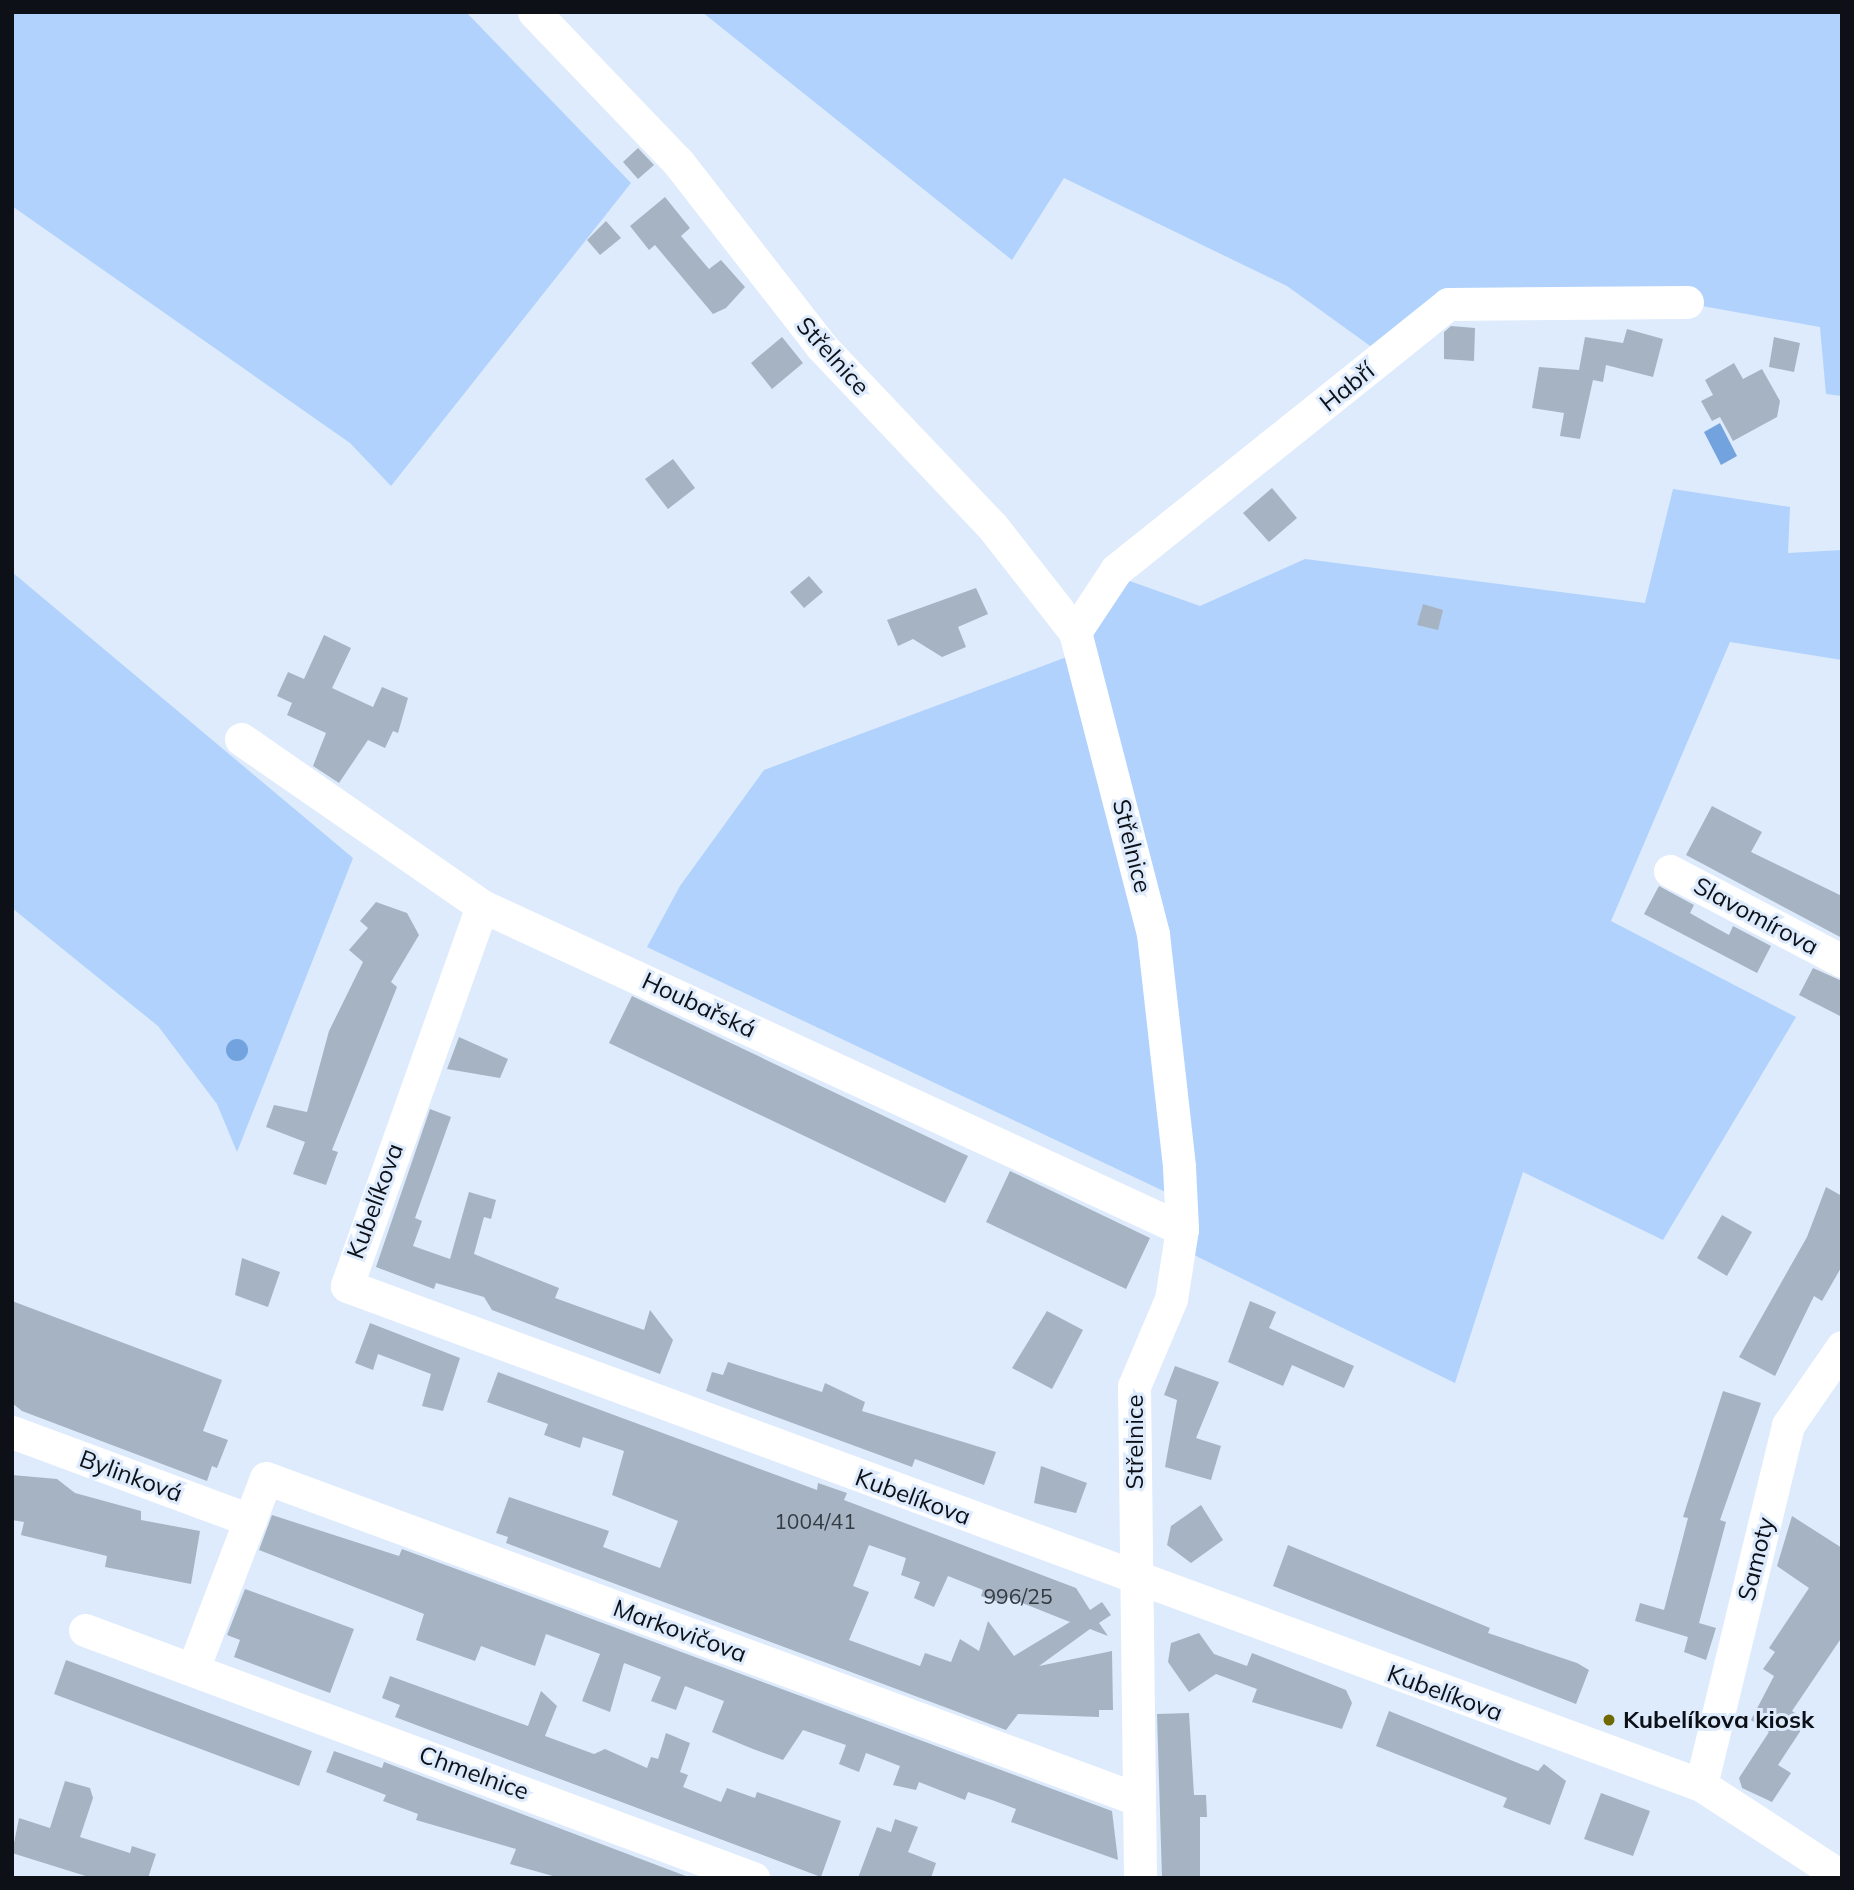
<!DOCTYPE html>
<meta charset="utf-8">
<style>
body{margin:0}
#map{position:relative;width:1854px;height:1890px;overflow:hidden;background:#ddebfd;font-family:Mulish,sans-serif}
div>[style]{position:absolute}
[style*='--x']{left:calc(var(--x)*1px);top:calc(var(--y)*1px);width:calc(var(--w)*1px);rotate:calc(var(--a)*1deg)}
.green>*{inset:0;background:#b0d2fc}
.water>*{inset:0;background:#73a3de}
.round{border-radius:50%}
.building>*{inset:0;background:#a6b3c3}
.minor>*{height:33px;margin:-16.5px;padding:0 16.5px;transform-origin:16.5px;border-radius:16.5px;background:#fff}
.dots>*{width:19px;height:19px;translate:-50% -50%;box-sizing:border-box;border:4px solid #ddebfd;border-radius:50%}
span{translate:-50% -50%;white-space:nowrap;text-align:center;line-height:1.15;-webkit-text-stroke:6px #ddebfd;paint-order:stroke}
.number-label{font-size:21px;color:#333a42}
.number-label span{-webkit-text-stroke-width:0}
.street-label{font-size:24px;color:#0d1117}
.poi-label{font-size:24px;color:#0d1117;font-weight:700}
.left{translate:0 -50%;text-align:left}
.frame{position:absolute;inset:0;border:14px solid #0d1117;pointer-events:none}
</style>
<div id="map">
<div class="green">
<div style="clip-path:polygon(12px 12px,466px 12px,631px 183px,391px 486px,350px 443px,12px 206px)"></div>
<div style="clip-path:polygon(702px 12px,1842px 12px,1842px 396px,1826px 394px,1820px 327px,1702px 306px,1441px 293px,1373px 348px,1287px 286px,1064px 178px,1012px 260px)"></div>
<div style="clip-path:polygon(1673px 489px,1790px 507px,1788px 553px,1842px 550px,1842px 660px,1730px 642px,1611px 921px,1796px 1017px,1663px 1240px,1523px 1172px,1455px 1383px,1192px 1254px,1191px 1204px,647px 947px,680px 886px,764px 770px,1072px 655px,1124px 579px,1200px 606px,1305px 559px,1645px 603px)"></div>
<div style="clip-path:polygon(12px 572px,353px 858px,237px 1152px,217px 1104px,158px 1026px,12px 908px)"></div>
</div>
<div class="water">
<div style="clip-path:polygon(1720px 423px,1737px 456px,1721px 465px,1704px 432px)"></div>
<div class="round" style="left:226px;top:1039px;width:22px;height:22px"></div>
</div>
<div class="building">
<div style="clip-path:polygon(638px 148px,654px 165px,638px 179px,623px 162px)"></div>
<div style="clip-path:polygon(665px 197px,690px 228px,681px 236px,709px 269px,721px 260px,745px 287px,726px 308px,713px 314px,655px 245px,649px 250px,630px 226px)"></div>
<div style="clip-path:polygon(606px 221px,621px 238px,600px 255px,587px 240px)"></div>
<div style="clip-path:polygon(1451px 326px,1475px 328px,1474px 361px,1444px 359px,1444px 332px)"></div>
<div style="clip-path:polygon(1627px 329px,1663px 339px,1653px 377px,1606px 365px,1603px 382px,1593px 380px,1580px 439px,1560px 436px,1564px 413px,1532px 408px,1539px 367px,1579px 370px,1585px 337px,1623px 343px)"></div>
<div style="clip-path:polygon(782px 337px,803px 363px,772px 389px,751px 363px)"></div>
<div style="clip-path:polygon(1774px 337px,1800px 343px,1794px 372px,1769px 367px)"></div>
<div style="clip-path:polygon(1734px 363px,1743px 379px,1762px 369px,1780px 401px,1777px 417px,1733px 441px,1720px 417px,1712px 421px,1701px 401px,1713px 395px,1705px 380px)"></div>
<div style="clip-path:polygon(673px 459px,695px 488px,668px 509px,645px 479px)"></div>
<div style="clip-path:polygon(1272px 488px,1297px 518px,1269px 542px,1243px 513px)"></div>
<div style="clip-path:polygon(809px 576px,823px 592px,804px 608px,790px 592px)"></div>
<div style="clip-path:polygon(976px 588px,988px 614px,958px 627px,966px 647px,942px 657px,913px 639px,898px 646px,887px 620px)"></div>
<div style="clip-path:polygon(1423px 604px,1443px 610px,1438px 630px,1417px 625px)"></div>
<div style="clip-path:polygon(324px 635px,351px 648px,332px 688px,373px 707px,382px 687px,408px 698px,398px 733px,393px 731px,385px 748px,368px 740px,339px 783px,313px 766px,326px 733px,287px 715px,292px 703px,277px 696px,288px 672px,304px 679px)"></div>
<div style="clip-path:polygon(1712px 806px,1762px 832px,1751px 852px,1842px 896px,1842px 938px,1686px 855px)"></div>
<div style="clip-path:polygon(1659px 886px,1694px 905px,1690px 913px,1709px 924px,1729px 935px,1733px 926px,1771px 946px,1757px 973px,1644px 914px)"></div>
<div style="clip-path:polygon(376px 902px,407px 913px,419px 935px,391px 982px,397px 987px,332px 1150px,338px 1152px,326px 1185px,293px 1174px,305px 1142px,266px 1127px,274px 1105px,307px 1112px,329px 1031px,363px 962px,349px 950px,368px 928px,360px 921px)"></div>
<div style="clip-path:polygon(1813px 968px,1842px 981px,1842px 1017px,1799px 995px)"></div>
<div style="clip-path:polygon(632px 996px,968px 1156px,945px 1203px,609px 1043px)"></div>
<div style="clip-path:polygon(459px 1037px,508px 1059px,500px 1078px,447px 1069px)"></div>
<div style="clip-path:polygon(430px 1109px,451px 1117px,415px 1218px,422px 1221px,413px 1246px,450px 1259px,469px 1192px,496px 1200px,491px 1219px,484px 1217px,474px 1254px,559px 1288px,555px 1298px,644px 1330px,650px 1310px,673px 1340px,660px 1374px,492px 1310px,484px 1297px,436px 1283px,434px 1289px,376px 1267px)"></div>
<div style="clip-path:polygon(1010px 1171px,1150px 1238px,1126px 1289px,986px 1222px)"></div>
<div style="clip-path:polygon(1826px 1187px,1842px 1196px,1842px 1266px,1822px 1301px,1814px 1296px,1775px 1376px,1739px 1357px,1807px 1237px)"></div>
<div style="clip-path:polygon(1722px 1215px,1752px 1232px,1727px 1276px,1697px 1258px)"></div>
<div style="clip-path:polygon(242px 1258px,280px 1272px,268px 1307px,235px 1295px)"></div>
<div style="clip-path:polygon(12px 1301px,222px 1380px,203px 1431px,228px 1440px,217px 1468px,212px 1466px,207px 1481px,22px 1411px,12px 1403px)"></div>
<div style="clip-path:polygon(1250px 1301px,1276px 1312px,1269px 1328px,1354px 1366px,1344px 1388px,1292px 1365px,1283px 1386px,1228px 1362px)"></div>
<div style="clip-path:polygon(1047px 1311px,1083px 1330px,1052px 1389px,1012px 1368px)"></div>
<div style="clip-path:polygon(370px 1323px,460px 1358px,443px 1411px,422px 1406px,431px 1374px,378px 1354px,373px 1370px,355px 1363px)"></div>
<div style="clip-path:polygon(728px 1362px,822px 1392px,825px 1383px,865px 1402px,862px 1411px,996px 1452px,984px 1485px,915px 1459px,912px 1467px,706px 1391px,712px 1372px,723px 1375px)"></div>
<div style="clip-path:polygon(1175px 1366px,1219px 1382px,1196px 1438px,1221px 1446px,1211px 1480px,1165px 1467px,1177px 1400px,1164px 1395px)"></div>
<div style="clip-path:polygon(evenodd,498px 1372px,817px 1490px,818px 1483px,847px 1493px,844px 1500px,1076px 1588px,1090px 1610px,1102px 1602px,1111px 1615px,1099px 1623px,1108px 1636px,1090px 1629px,1039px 1666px,1112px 1651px,1113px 1710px,1099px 1710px,1099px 1717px,1018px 1714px,1006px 1730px,506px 1543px,508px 1537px,496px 1533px,509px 1497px,609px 1531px,603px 1547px,660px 1568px,678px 1521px,612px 1495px,624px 1451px,583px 1437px,580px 1448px,544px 1435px,548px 1424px,487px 1402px,498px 1372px,869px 1545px,906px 1558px,901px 1575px,920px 1582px,914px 1598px,934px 1607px,948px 1576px,983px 1590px,981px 1596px,1004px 1604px,1007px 1597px,1070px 1622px,1014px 1656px,988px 1621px,979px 1651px,960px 1639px,951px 1662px,925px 1653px,920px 1666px,849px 1640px,869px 1592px,853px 1586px,869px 1545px)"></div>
<div style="clip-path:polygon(1723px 1391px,1761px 1403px,1720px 1520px,1726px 1522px,1699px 1623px,1716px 1628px,1706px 1660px,1684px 1652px,1688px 1637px,1635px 1621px,1640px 1603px,1664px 1610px,1688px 1518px,1683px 1517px)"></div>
<div style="clip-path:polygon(1041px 1466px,1087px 1483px,1076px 1513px,1034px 1503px)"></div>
<div style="clip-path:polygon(12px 1475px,57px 1479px,75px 1493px,141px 1511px,141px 1520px,200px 1531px,191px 1584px,105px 1567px,107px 1556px,21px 1535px,24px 1522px,12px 1520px)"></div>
<div style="clip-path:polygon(1201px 1505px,1223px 1540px,1191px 1563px,1167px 1545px,1171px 1526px)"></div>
<div style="clip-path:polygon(272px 1515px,399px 1556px,402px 1549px,1112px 1811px,1118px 1860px,1011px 1822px,1016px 1809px,992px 1800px,968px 1792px,965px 1800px,919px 1782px,916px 1790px,893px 1785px,900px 1766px,866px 1753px,859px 1772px,839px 1764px,846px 1745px,803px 1730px,783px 1760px,753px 1749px,712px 1732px,724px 1701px,685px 1686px,676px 1710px,651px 1701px,661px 1677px,624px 1663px,610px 1712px,582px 1701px,600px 1654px,546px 1634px,535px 1666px,481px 1646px,475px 1661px,416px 1640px,424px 1614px,259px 1550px)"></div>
<div style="clip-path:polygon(1792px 1516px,1842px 1548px,1842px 1637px,1792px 1711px,1807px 1721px,1778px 1765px,1791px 1773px,1772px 1802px,1742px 1788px,1739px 1778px,1769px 1732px,1751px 1720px,1774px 1676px,1763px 1669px,1775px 1652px,1769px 1648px,1809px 1588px,1777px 1566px)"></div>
<div style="clip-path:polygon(1288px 1545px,1490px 1628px,1488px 1633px,1577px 1663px,1589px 1670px,1576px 1704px,1273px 1586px)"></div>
<div style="clip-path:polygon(245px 1589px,354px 1629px,330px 1693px,234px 1657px,240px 1640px,227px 1635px)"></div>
<div style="clip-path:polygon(1199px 1633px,1214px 1654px,1247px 1666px,1252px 1653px,1346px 1690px,1352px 1703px,1342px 1729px,1252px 1702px,1257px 1689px,1216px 1674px,1189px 1692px,1168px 1662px,1171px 1643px)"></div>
<div style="clip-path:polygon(66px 1660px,312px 1751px,299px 1786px,54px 1694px)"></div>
<div style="clip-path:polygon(390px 1676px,528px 1726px,541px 1691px,557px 1706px,545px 1736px,594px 1754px,605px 1749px,647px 1768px,651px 1757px,658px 1759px,666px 1733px,690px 1743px,680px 1772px,688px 1775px,683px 1787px,721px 1802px,727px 1788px,755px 1798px,757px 1792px,841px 1821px,821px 1877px,395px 1717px,400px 1705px,382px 1698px)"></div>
<div style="clip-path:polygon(1389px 1711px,1538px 1771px,1544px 1764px,1566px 1781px,1550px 1825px,1503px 1807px,1507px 1798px,1376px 1746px)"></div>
<div style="clip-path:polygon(1189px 1713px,1194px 1795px,1206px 1795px,1207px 1817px,1200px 1817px,1200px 1878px,1162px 1878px,1157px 1714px)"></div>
<div style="clip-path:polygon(334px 1751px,382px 1768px,384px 1762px,691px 1878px,560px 1878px,510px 1864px,516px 1849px,416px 1820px,418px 1814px,383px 1801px,386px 1795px,326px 1772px)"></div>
<div style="clip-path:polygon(65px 1781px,90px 1788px,93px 1798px,80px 1837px,130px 1853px,132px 1846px,156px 1854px,148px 1878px,92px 1878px,12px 1853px,19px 1818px,50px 1828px)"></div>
<div style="clip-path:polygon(1601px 1793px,1650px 1811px,1633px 1856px,1584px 1839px)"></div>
<div style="clip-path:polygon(895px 1819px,918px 1827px,908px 1852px,936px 1863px,931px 1878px,858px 1878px,877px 1827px,891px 1832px)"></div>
</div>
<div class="minor">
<div style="--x:534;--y:12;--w:208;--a:46.2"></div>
<div style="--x:678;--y:162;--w:233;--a:52.1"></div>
<div style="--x:821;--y:346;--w:248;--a:46.5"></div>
<div style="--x:992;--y:526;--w:135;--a:51.9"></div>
<div style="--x:1075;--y:632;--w:312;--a:75.5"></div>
<div style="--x:1153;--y:934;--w:234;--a:83.6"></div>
<div style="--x:1179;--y:1167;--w:62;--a:87.2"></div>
<div style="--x:1182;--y:1229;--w:71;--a:98.9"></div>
<div style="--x:1171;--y:1299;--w:95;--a:113"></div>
<div style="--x:1134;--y:1386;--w:492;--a:89.3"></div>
<div style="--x:1075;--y:632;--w:74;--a:-56.5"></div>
<div style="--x:1116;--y:570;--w:425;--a:-38.7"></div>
<div style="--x:1448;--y:304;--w:239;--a:-0.5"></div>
<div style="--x:241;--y:739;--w:293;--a:34.7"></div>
<div style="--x:482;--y:906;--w:771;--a:24.77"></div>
<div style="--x:1670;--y:871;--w:194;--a:27.6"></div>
<div style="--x:482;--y:906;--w:403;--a:109.6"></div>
<div style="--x:347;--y:1286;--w:1443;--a:20.23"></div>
<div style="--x:1701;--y:1785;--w:168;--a:33.1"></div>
<div style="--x:12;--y:1432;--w:254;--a:20.3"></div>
<div style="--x:85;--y:1630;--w:713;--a:20.37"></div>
<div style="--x:193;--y:1669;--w:204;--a:-69.1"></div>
<div style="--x:266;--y:1478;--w:928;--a:20.23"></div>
<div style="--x:1701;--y:1785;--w:370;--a:-76.4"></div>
<div style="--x:1788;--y:1425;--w:95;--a:-55.3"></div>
</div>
<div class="dots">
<div style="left:1609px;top:1720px;background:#706800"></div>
</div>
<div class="number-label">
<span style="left:815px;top:1521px">1004/41</span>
<span style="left:1018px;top:1596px">996/25</span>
</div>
<div class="street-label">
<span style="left:833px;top:356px;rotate:48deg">Střelnice</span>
<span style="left:1347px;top:387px;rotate:-39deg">Habří</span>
<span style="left:1132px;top:846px;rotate:76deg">Střelnice</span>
<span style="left:1756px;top:916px;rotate:28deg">Slavomírova</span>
<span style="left:699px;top:1005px;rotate:25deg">Houbařská</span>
<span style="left:375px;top:1201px;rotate:-70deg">Kubelíkova</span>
<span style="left:1135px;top:1442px;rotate:-90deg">Střelnice</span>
<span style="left:131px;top:1476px;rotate:20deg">Bylinková</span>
<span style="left:913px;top:1497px;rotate:20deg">Kubelíkova</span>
<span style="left:1756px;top:1559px;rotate:-76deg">Samoty</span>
<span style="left:680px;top:1631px;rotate:20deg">Markovičova</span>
<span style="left:1445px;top:1693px;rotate:20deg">Kubelíkova</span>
<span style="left:474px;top:1773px;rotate:20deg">Chmelnice</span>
</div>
<div class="poi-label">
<span class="left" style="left:1623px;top:1720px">Kubelíkova kiosk</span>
</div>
<div class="frame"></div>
</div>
